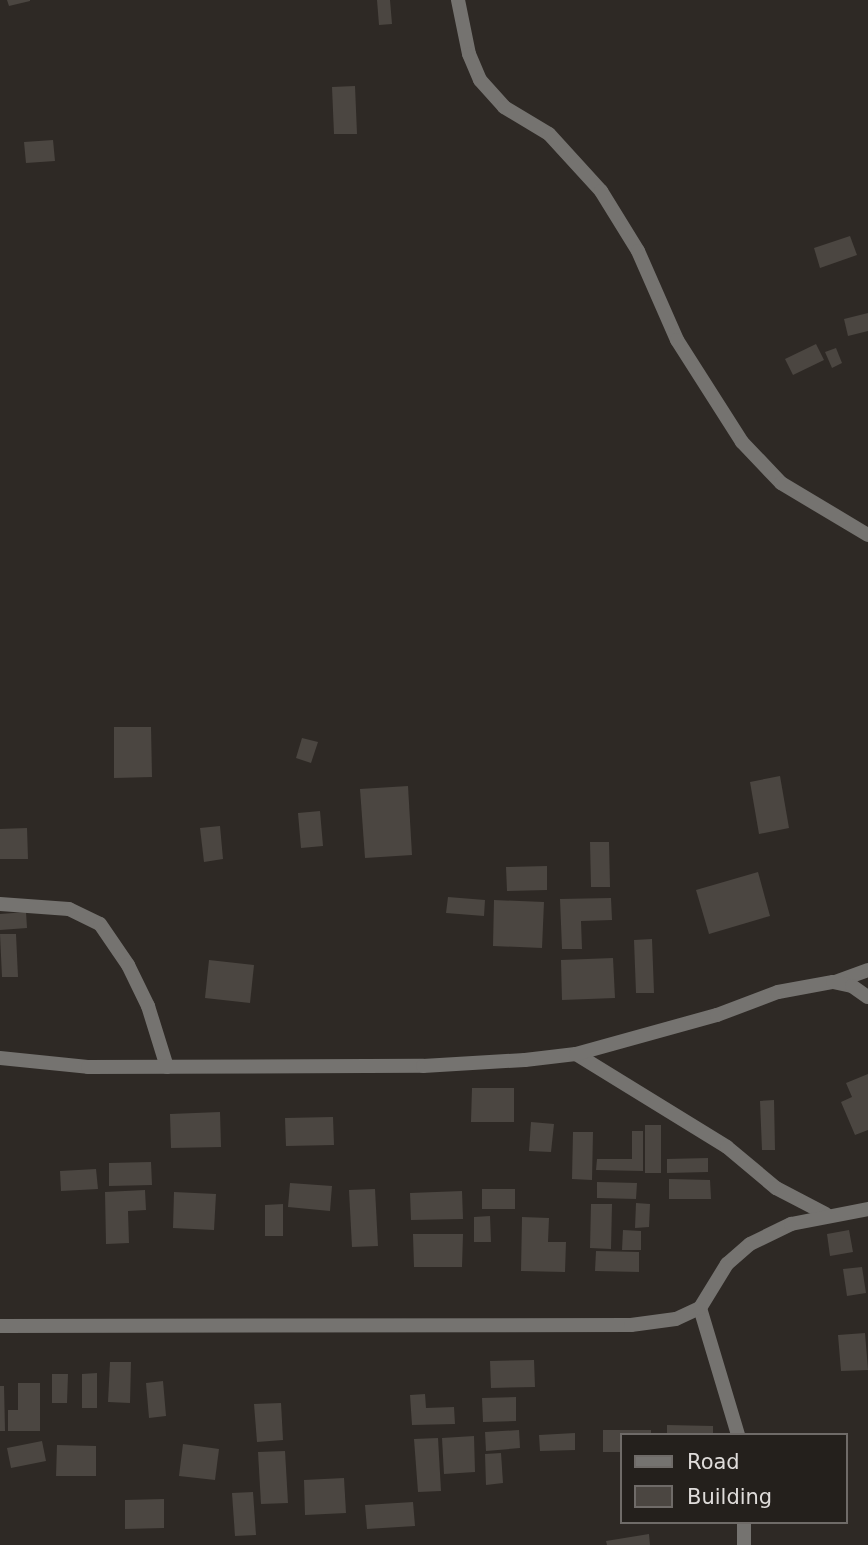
<!DOCTYPE html>
<style>
body{margin:0}
#map{position:relative;width:868px;height:1545px;overflow:hidden;background:#2e2925;font-family:"DejaVu Sans",sans-serif}
div>[style]{position:absolute}
[style*='--x']{left:calc(var(--x)*1px);top:calc(var(--y)*1px);width:calc(var(--w)*1px);rotate:calc(var(--a)*1deg)}
.building>*{inset:0;background:#4b4641}
.minor>*{height:14px;margin:-7px;padding:0 7px;transform-origin:7px;border-radius:7px;background:#757370}
span{translate:-50% -50%;white-space:nowrap;text-align:center;line-height:1.15;-webkit-text-stroke:5px #24201c;paint-order:stroke}
.legend{position:absolute;left:620px;top:1433px;width:228px;height:91px;box-sizing:border-box;background:#24201c;border:2px solid #6f6b68;margin:0;padding:9px 12px;list-style:none;font-size:21px;color:#dfdcda}
.legend li{display:flex;align-items:center;gap:14px;height:35px}
.legend b{width:35px;border:2px solid #6f6b68}
</style>
<div id="map">
<div class="building">
<div style="clip-path:polygon(7px 0,30px 0,30px 1px,9px 6px)"></div>
<div style="clip-path:polygon(377px 0,390px 0,392px 24px,379px 25px)"></div>
<div style="clip-path:polygon(355px 86px,357px 134px,334px 134px,332px 87px)"></div>
<div style="clip-path:polygon(53px 140px,55px 161px,26px 163px,24px 142px)"></div>
<div style="clip-path:polygon(850px 236px,857px 255px,820px 268px,814px 248px)"></div>
<div style="clip-path:polygon(868px 313px,868px 331px,848px 336px,844px 319px)"></div>
<div style="clip-path:polygon(816px 344px,824px 360px,793px 375px,785px 359px)"></div>
<div style="clip-path:polygon(836px 348px,842px 363px,832px 368px,825px 352px)"></div>
<div style="clip-path:polygon(114px 727px,151px 727px,152px 777px,114px 778px)"></div>
<div style="clip-path:polygon(302px 738px,318px 742px,311px 763px,296px 758px)"></div>
<div style="clip-path:polygon(780px 776px,789px 828px,759px 834px,750px 782px)"></div>
<div style="clip-path:polygon(408px 786px,412px 855px,365px 858px,360px 789px)"></div>
<div style="clip-path:polygon(320px 811px,323px 846px,301px 848px,298px 813px)"></div>
<div style="clip-path:polygon(220px 826px,223px 859px,204px 862px,200px 828px)"></div>
<div style="clip-path:polygon(27px 828px,28px 859px,0 859px,0 829px)"></div>
<div style="clip-path:polygon(590px 842px,609px 842px,610px 887px,591px 887px)"></div>
<div style="clip-path:polygon(547px 866px,547px 890px,507px 891px,506px 867px)"></div>
<div style="clip-path:polygon(758px 872px,770px 916px,709px 934px,696px 890px)"></div>
<div style="clip-path:polygon(448px 897px,485px 900px,484px 916px,446px 913px)"></div>
<div style="clip-path:polygon(611px 898px,612px 920px,581px 921px,582px 949px,562px 949px,560px 899px)"></div>
<div style="clip-path:polygon(494px 900px,544px 902px,542px 948px,493px 946px)"></div>
<div style="clip-path:polygon(26px 912px,27px 928px,0 930px,0 914px)"></div>
<div style="clip-path:polygon(0 934px,16px 934px,18px 977px,2px 977px)"></div>
<div style="clip-path:polygon(652px 939px,654px 993px,636px 993px,634px 940px)"></div>
<div style="clip-path:polygon(613px 958px,615px 998px,562px 1000px,561px 960px)"></div>
<div style="clip-path:polygon(209px 960px,254px 965px,250px 1003px,205px 998px)"></div>
<div style="clip-path:polygon(868px 1074px,868px 1130px,855px 1135px,841px 1102px,852px 1097px,846px 1083px)"></div>
<div style="clip-path:polygon(472px 1088px,514px 1088px,514px 1122px,471px 1122px)"></div>
<div style="clip-path:polygon(774px 1100px,775px 1150px,762px 1150px,760px 1101px)"></div>
<div style="clip-path:polygon(220px 1112px,221px 1147px,171px 1148px,170px 1114px)"></div>
<div style="clip-path:polygon(333px 1117px,334px 1145px,286px 1146px,285px 1118px)"></div>
<div style="clip-path:polygon(531px 1122px,554px 1124px,551px 1152px,529px 1151px)"></div>
<div style="clip-path:polygon(645px 1125px,661px 1125px,661px 1173px,645px 1173px)"></div>
<div style="clip-path:polygon(632px 1131px,643px 1131px,643px 1171px,596px 1170px,597px 1159px,632px 1159px)"></div>
<div style="clip-path:polygon(573px 1132px,593px 1132px,592px 1180px,572px 1179px)"></div>
<div style="clip-path:polygon(708px 1158px,708px 1172px,667px 1173px,667px 1159px)"></div>
<div style="clip-path:polygon(151px 1162px,152px 1185px,109px 1186px,109px 1163px)"></div>
<div style="clip-path:polygon(96px 1169px,98px 1189px,61px 1191px,60px 1171px)"></div>
<div style="clip-path:polygon(669px 1179px,710px 1180px,711px 1199px,669px 1199px)"></div>
<div style="clip-path:polygon(597px 1182px,637px 1183px,636px 1199px,597px 1198px)"></div>
<div style="clip-path:polygon(290px 1183px,332px 1186px,330px 1211px,288px 1207px)"></div>
<div style="clip-path:polygon(375px 1189px,378px 1246px,352px 1247px,349px 1190px)"></div>
<div style="clip-path:polygon(482px 1189px,515px 1189px,515px 1209px,482px 1209px)"></div>
<div style="clip-path:polygon(145px 1190px,146px 1210px,128px 1211px,129px 1243px,106px 1244px,105px 1192px)"></div>
<div style="clip-path:polygon(462px 1191px,463px 1219px,411px 1220px,410px 1193px)"></div>
<div style="clip-path:polygon(174px 1192px,216px 1194px,214px 1230px,173px 1228px)"></div>
<div style="clip-path:polygon(636px 1203px,650px 1204px,649px 1227px,635px 1228px)"></div>
<div style="clip-path:polygon(283px 1204px,283px 1236px,265px 1236px,265px 1205px)"></div>
<div style="clip-path:polygon(591px 1204px,612px 1204px,611px 1249px,590px 1248px)"></div>
<div style="clip-path:polygon(490px 1216px,491px 1242px,474px 1242px,474px 1217px)"></div>
<div style="clip-path:polygon(522px 1217px,549px 1218px,548px 1242px,566px 1242px,565px 1272px,521px 1271px)"></div>
<div style="clip-path:polygon(623px 1230px,641px 1231px,641px 1250px,622px 1250px)"></div>
<div style="clip-path:polygon(849px 1230px,853px 1252px,830px 1256px,827px 1234px)"></div>
<div style="clip-path:polygon(413px 1234px,463px 1234px,462px 1267px,414px 1267px)"></div>
<div style="clip-path:polygon(596px 1251px,639px 1252px,639px 1272px,595px 1271px)"></div>
<div style="clip-path:polygon(862px 1267px,866px 1293px,847px 1296px,843px 1269px)"></div>
<div style="clip-path:polygon(865px 1333px,868px 1370px,841px 1371px,838px 1335px)"></div>
<div style="clip-path:polygon(534px 1360px,535px 1387px,491px 1388px,490px 1361px)"></div>
<div style="clip-path:polygon(110px 1362px,131px 1362px,130px 1403px,108px 1402px)"></div>
<div style="clip-path:polygon(97px 1373px,97px 1408px,82px 1408px,82px 1374px)"></div>
<div style="clip-path:polygon(52px 1374px,68px 1374px,67px 1403px,52px 1403px)"></div>
<div style="clip-path:polygon(163px 1381px,166px 1416px,149px 1418px,146px 1383px)"></div>
<div style="clip-path:polygon(18px 1383px,40px 1383px,40px 1431px,8px 1431px,8px 1410px,18px 1410px)"></div>
<div style="clip-path:polygon(0 1386px,4px 1386px,5px 1431px,0 1431px)"></div>
<div style="clip-path:polygon(425px 1394px,426px 1408px,454px 1407px,455px 1424px,412px 1425px,410px 1395px)"></div>
<div style="clip-path:polygon(516px 1397px,516px 1421px,483px 1422px,482px 1398px)"></div>
<div style="clip-path:polygon(281px 1403px,283px 1440px,257px 1442px,254px 1404px)"></div>
<div style="clip-path:polygon(667px 1425px,713px 1426px,713px 1435px,667px 1435px)"></div>
<div style="clip-path:polygon(519px 1430px,520px 1448px,486px 1451px,485px 1432px)"></div>
<div style="clip-path:polygon(603px 1430px,651px 1430px,651px 1435px,621px 1435px,621px 1452px,603px 1452px)"></div>
<div style="clip-path:polygon(575px 1433px,575px 1450px,540px 1451px,539px 1435px)"></div>
<div style="clip-path:polygon(474px 1436px,475px 1472px,444px 1474px,442px 1438px)"></div>
<div style="clip-path:polygon(438px 1438px,441px 1491px,418px 1492px,414px 1439px)"></div>
<div style="clip-path:polygon(42px 1441px,46px 1461px,11px 1468px,7px 1448px)"></div>
<div style="clip-path:polygon(183px 1444px,219px 1449px,215px 1480px,179px 1476px)"></div>
<div style="clip-path:polygon(57px 1445px,96px 1446px,96px 1476px,56px 1476px)"></div>
<div style="clip-path:polygon(285px 1451px,288px 1503px,261px 1504px,258px 1452px)"></div>
<div style="clip-path:polygon(501px 1453px,503px 1483px,486px 1485px,485px 1454px)"></div>
<div style="clip-path:polygon(344px 1478px,346px 1513px,305px 1515px,304px 1480px)"></div>
<div style="clip-path:polygon(253px 1492px,256px 1535px,235px 1536px,232px 1493px)"></div>
<div style="clip-path:polygon(164px 1499px,164px 1528px,125px 1529px,125px 1500px)"></div>
<div style="clip-path:polygon(413px 1502px,415px 1526px,367px 1529px,365px 1505px)"></div>
<div style="clip-path:polygon(649px 1534px,650px 1545px,607px 1545px,606px 1541px)"></div>
</div>
<div class="minor">
<div style="--x:458;--y:0;--w:55;--a:78.5"></div>
<div style="--x:469;--y:54;--w:28;--a:67"></div>
<div style="--x:480;--y:80;--w:36;--a:48"></div>
<div style="--x:504;--y:107;--w:52;--a:31"></div>
<div style="--x:549;--y:134;--w:77;--a:47.6"></div>
<div style="--x:601;--y:191;--w:70;--a:58.3"></div>
<div style="--x:638;--y:251;--w:97;--a:66.3"></div>
<div style="--x:677;--y:340;--w:121;--a:57.5"></div>
<div style="--x:742;--y:442;--w:57;--a:46.4"></div>
<div style="--x:781;--y:483;--w:101;--a:30.9"></div>
<div style="--x:0;--y:904;--w:69;--a:4.1"></div>
<div style="--x:69;--y:909;--w:34;--a:26"></div>
<div style="--x:100;--y:924;--w:50;--a:55.7"></div>
<div style="--x:128;--y:965;--w:46;--a:64"></div>
<div style="--x:148;--y:1006;--w:64;--a:72.7"></div>
<div style="--x:835;--y:982;--w:35;--a:-20"></div>
<div style="--x:576;--y:1054;--w:177;--a:31.6"></div>
<div style="--x:727;--y:1147;--w:64;--a:39.9"></div>
<div style="--x:776;--y:1188;--w:56;--a:27.5"></div>
<div style="--x:0;--y:1058;--w:88;--a:5.8"></div>
<div style="--x:88;--y:1067;--w:335;--a:-0.2"></div>
<div style="--x:423;--y:1066;--w:102;--a:-3.4"></div>
<div style="--x:525;--y:1060;--w:51;--a:-6.7"></div>
<div style="--x:576;--y:1054;--w:146;--a:-15.5"></div>
<div style="--x:717;--y:1015;--w:65;--a:-20.7"></div>
<div style="--x:778;--y:992;--w:56;--a:-10.3"></div>
<div style="--x:833;--y:982;--w:19;--a:12"></div>
<div style="--x:852;--y:986;--w:19;--a:35"></div>
<div style="--x:700;--y:1308;--w:133;--a:73.3"></div>
<div style="--x:0;--y:1326;--w:631;--a:-0.09"></div>
<div style="--x:631;--y:1325;--w:45;--a:-7.6"></div>
<div style="--x:676;--y:1319;--w:26;--a:-25"></div>
<div style="--x:700;--y:1308;--w:52;--a:-58.5"></div>
<div style="--x:727;--y:1264;--w:30;--a:-41"></div>
<div style="--x:750;--y:1244;--w:46;--a:-26"></div>
<div style="--x:791;--y:1224;--w:78;--a:-11"></div>
<div style="--x:744;--y:1545;--w:23;--a:-90"></div>
</div>
<ul class="legend">
<li><b style="height:9px;background:#757370"></b>Road</li>
<li><b style="height:19px;background:#4b4641"></b>Building</li>
</ul>
</div>
